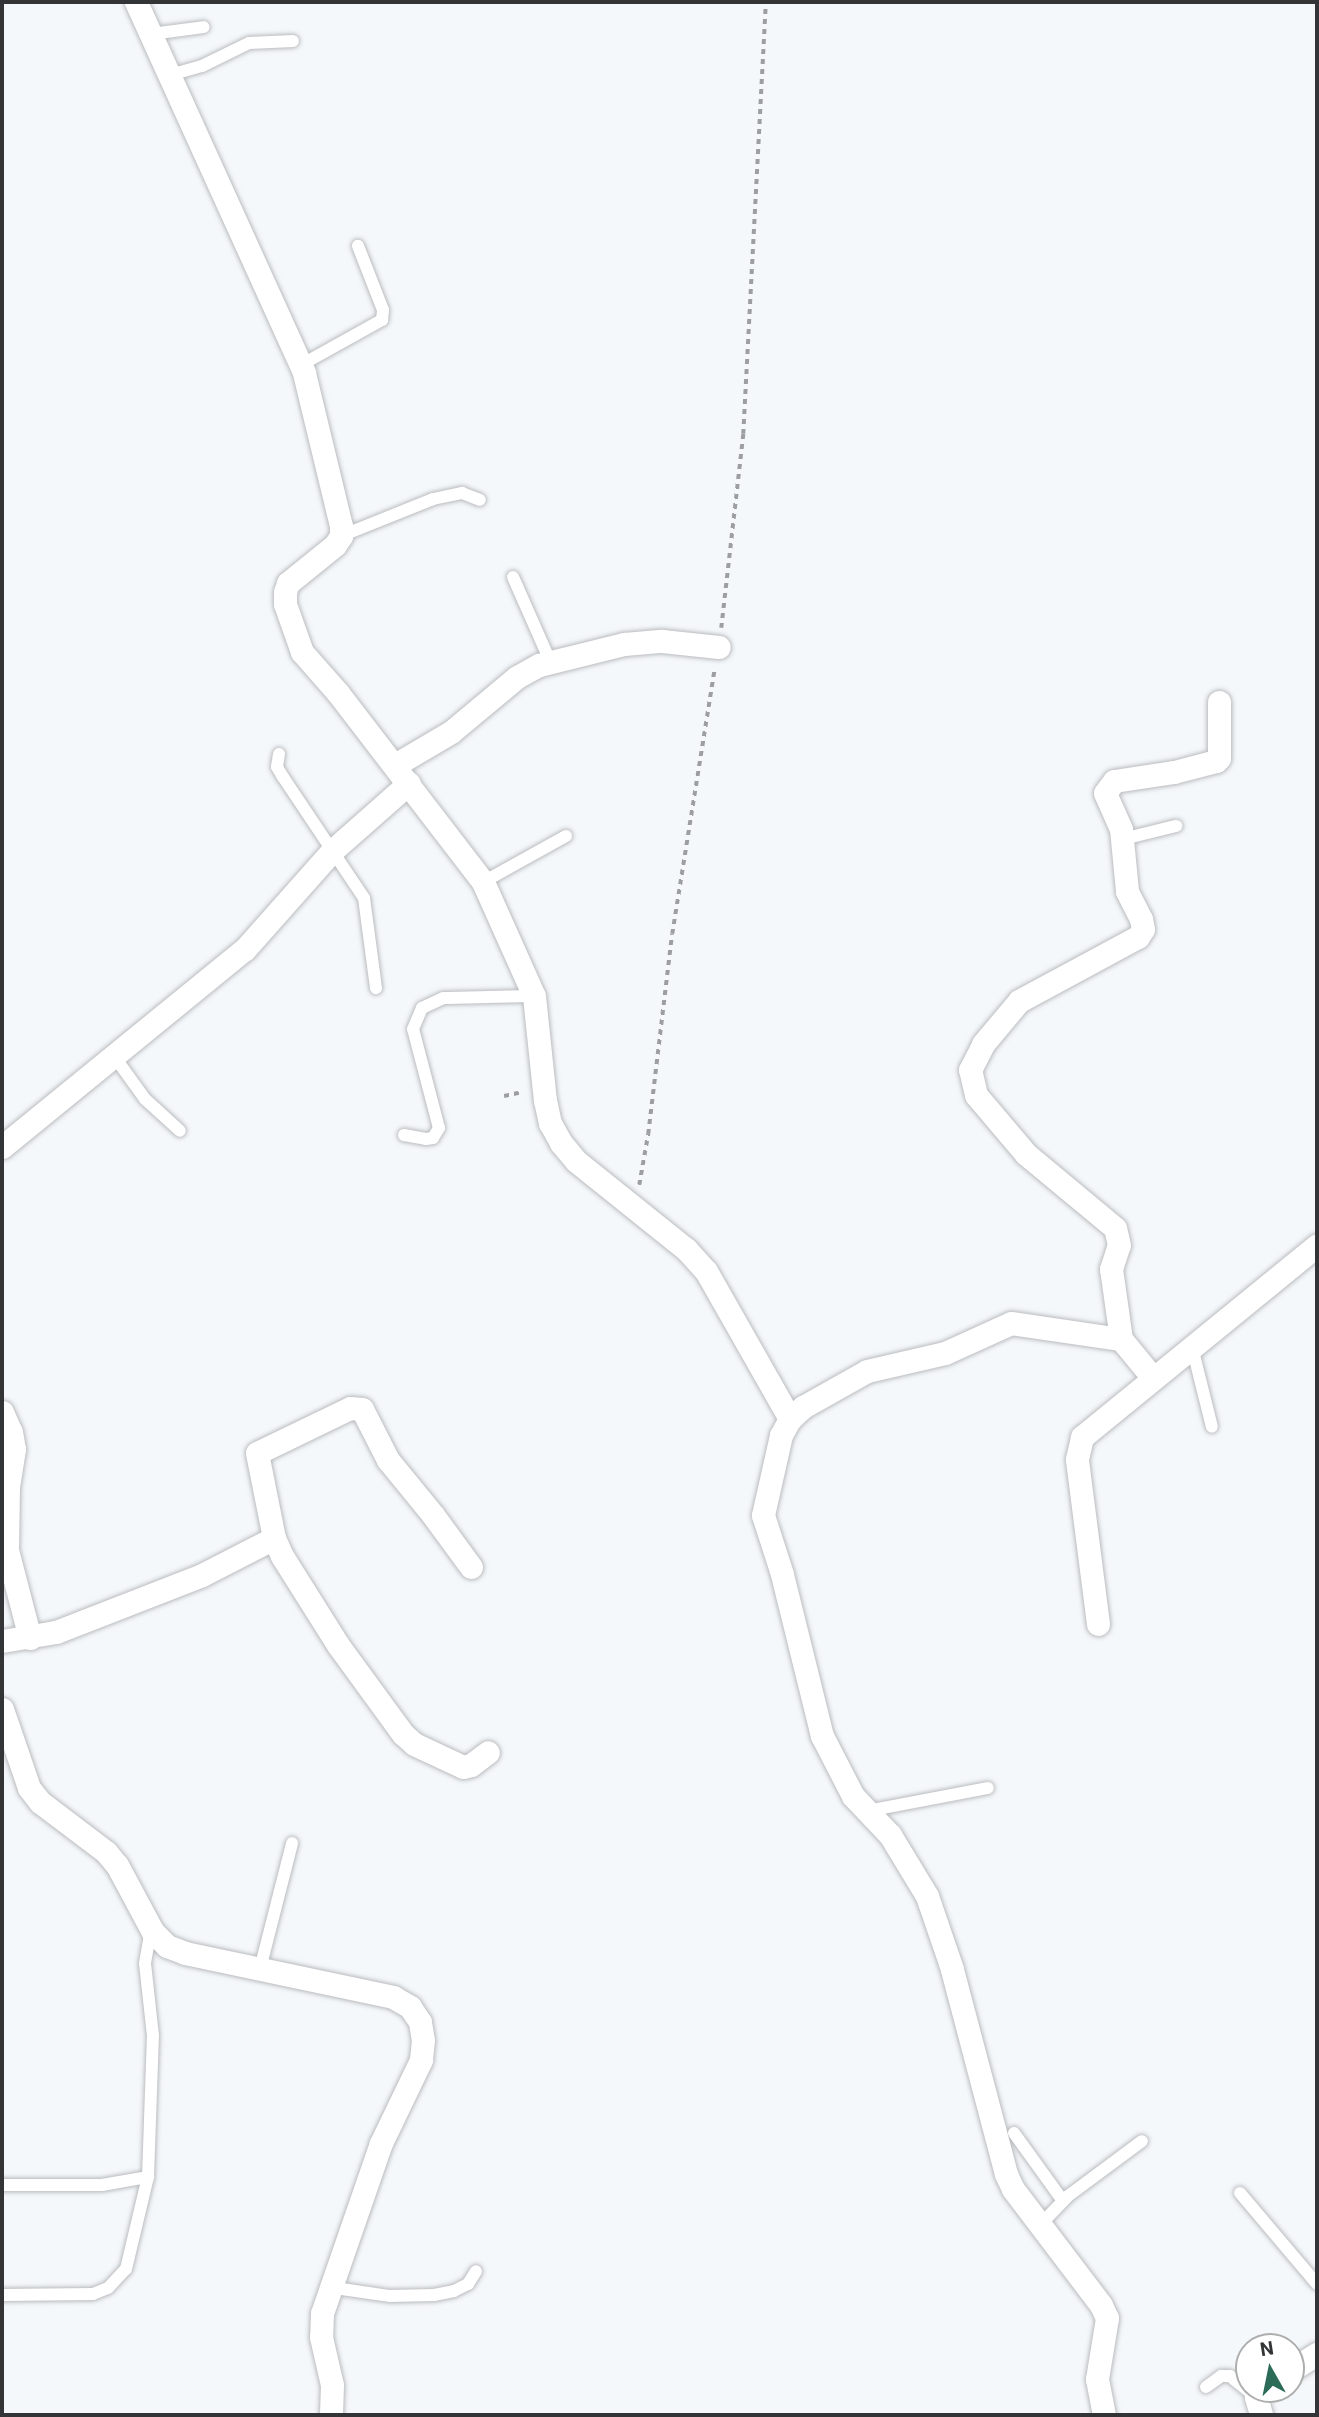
<!DOCTYPE html>
<style>
body{margin:0}
#map{position:relative;width:1319px;height:2417px;overflow:hidden;background:#f5f8fb;font-family:Roboto,sans-serif}
div>[style]{position:absolute}
[style*='--x']{left:calc(var(--x)*1px);top:calc(var(--y)*1px);width:calc(var(--w)*1px);rotate:calc(var(--a)*1deg)}
.path>*{height:3.5px;margin-top:-1.75px;transform-origin:0;background:repeating-linear-gradient(90deg,#9c9ea0 0 5px,transparent 0 10px)}
.roads{filter:drop-shadow(0 0 2px #babcbf) drop-shadow(0 0 2px #babcbf)}
.lane>*{height:12px;margin:-6px;padding:0 6px;transform-origin:6px;border-radius:6px;background:#fff}
.street>*{height:23px;margin:-11.5px;padding:0 11.5px;transform-origin:11.5px;border-radius:11.5px;background:#fff}
span{translate:-50% -50%;white-space:nowrap;text-align:center;line-height:1.15;-webkit-text-stroke:7px #fff;paint-order:stroke}
.frame{position:absolute;inset:0;border:4px solid #333435;pointer-events:none}
.north{position:absolute;left:1235px;top:2333px;width:70px;height:70px;box-sizing:border-box;background:#fff;border:2px solid #adaeae;border-radius:50%;rotate:351deg;font-size:19px;font-weight:700;line-height:28px;text-align:center;color:#333435}
.north::after{content:'';display:block;margin:auto;width:24px;height:32px;background:#2b6b58;clip-path:polygon(50% 0,100% 100%,50% 72%,0 100%)}
</style>
<div id="map">
<div class="path">
<div style="--x:721;--y:628;--w:195;--a:-83.5"></div>
<div style="--x:743;--y:434;--w:433;--a:-87"></div>
<div style="--x:504;--y:1096;--w:19;--a:-12"></div>
<div style="--x:639;--y:1185;--w:52;--a:-80"></div>
<div style="--x:648;--y:1134;--w:201;--a:-83.2"></div>
<div style="--x:672;--y:934;--w:270;--a:-80.9"></div>
</div>
<div class="roads">
<div class="lane">
<div style="--x:151;--y:34;--w:53;--a:-7.5"></div>
<div style="--x:170;--y:75;--w:33;--a:-16"></div>
<div style="--x:202;--y:66;--w:52;--a:-26.1"></div>
<div style="--x:249;--y:43;--w:44;--a:-2.6"></div>
<div style="--x:301;--y:365;--w:93;--a:-29.1"></div>
<div style="--x:382;--y:320;--w:10;--a:-84"></div>
<div style="--x:383;--y:310;--w:69;--a:-111.3"></div>
<div style="--x:341;--y:536;--w:99;--a:-21.9"></div>
<div style="--x:433;--y:499;--w:30;--a:-12"></div>
<div style="--x:462;--y:493;--w:19;--a:21"></div>
<div style="--x:513;--y:577;--w:92;--a:66.2"></div>
<div style="--x:279;--y:754;--w:13;--a:99"></div>
<div style="--x:277;--y:767;--w:12;--a:59"></div>
<div style="--x:283;--y:777;--w:146;--a:56.2"></div>
<div style="--x:364;--y:898;--w:91;--a:82.4"></div>
<div style="--x:1123;--y:839;--w:55;--a:-13.8"></div>
<div style="--x:483;--y:882;--w:95;--a:-29"></div>
<div style="--x:114;--y:1056;--w:53;--a:54.2"></div>
<div style="--x:145;--y:1099;--w:47;--a:42.4"></div>
<div style="--x:404;--y:1135;--w:22;--a:10"></div>
<div style="--x:426;--y:1139;--w:7;--a:-8"></div>
<div style="--x:433;--y:1138;--w:12;--a:-59"></div>
<div style="--x:439;--y:1128;--w:102;--a:-104.7"></div>
<div style="--x:413;--y:1029;--w:23;--a:-67"></div>
<div style="--x:422;--y:1008;--w:23;--a:-25"></div>
<div style="--x:443;--y:998;--w:91;--a:-1.3"></div>
<div style="--x:1192;--y:1347;--w:82;--a:76"></div>
<div style="--x:867;--y:1811;--w:123;--a:-10.8"></div>
<div style="--x:260;--y:1969;--w:130;--a:-75.7"></div>
<div style="--x:1014;--y:2133;--w:84;--a:54.2"></div>
<div style="--x:2;--y:2185;--w:100;--a:0"></div>
<div style="--x:102;--y:2185;--w:47;--a:-9.9"></div>
<div style="--x:148;--y:2177;--w:141;--a:-88"></div>
<div style="--x:153;--y:2036;--w:73;--a:-96.3"></div>
<div style="--x:145;--y:1963;--w:23;--a:-80"></div>
<div style="--x:149;--y:1940;--w:9;--a:-63"></div>
<div style="--x:1240;--y:2193;--w:119;--a:49.8"></div>
<div style="--x:1040;--y:2225;--w:40;--a:-46"></div>
<div style="--x:1068;--y:2196;--w:92;--a:-36.6"></div>
<div style="--x:328;--y:2287;--w:63;--a:8.3"></div>
<div style="--x:390;--y:2296;--w:44;--a:-1.3"></div>
<div style="--x:434;--y:2295;--w:20;--a:-11"></div>
<div style="--x:454;--y:2291;--w:16;--a:-27"></div>
<div style="--x:468;--y:2284;--w:15;--a:-58"></div>
<div style="--x:2;--y:2295;--w:91;--a:-0.6"></div>
<div style="--x:93;--y:2294;--w:16;--a:-22"></div>
<div style="--x:108;--y:2288;--w:26;--a:-47"></div>
<div style="--x:126;--y:2269;--w:95;--a:-76.6"></div>
<div style="--x:1206;--y:2387;--w:19;--a:-36"></div>
<div style="--x:1221;--y:2376;--w:9;--a:0"></div>
<div style="--x:1230;--y:2376;--w:33;--a:39"></div>
</div>
<div class="street">
<div style="--x:136;--y:2;--w:407;--a:65.6"></div>
<div style="--x:304;--y:373;--w:157;--a:76.4"></div>
<div style="--x:341;--y:526;--w:10;--a:90"></div>
<div style="--x:341;--y:536;--w:11;--a:124"></div>
<div style="--x:335;--y:545;--w:60;--a:141"></div>
<div style="--x:288;--y:583;--w:9;--a:108"></div>
<div style="--x:285;--y:592;--w:12;--a:90"></div>
<div style="--x:285;--y:604;--w:51;--a:70.5"></div>
<div style="--x:302;--y:652;--w:55;--a:48.7"></div>
<div style="--x:338;--y:693;--w:238;--a:52.5"></div>
<div style="--x:483;--y:882;--w:125;--a:65.9"></div>
<div style="--x:534;--y:996;--w:105;--a:84"></div>
<div style="--x:545;--y:1100;--w:24;--a:78"></div>
<div style="--x:550;--y:1123;--w:23;--a:61"></div>
<div style="--x:561;--y:1143;--w:23;--a:50"></div>
<div style="--x:576;--y:1161;--w:141;--a:38.7"></div>
<div style="--x:686;--y:1249;--w:30;--a:48"></div>
<div style="--x:706;--y:1271;--w:170;--a:60.4"></div>
<div style="--x:395;--y:765;--w:65;--a:-30.5"></div>
<div style="--x:451;--y:732;--w:86;--a:-39.8"></div>
<div style="--x:517;--y:677;--w:25;--a:-29"></div>
<div style="--x:539;--y:665;--w:88;--a:-13.9"></div>
<div style="--x:624;--y:644;--w:38;--a:-5"></div>
<div style="--x:662;--y:641;--w:57;--a:6"></div>
<div style="--x:2;--y:1147;--w:313;--a:-39.2"></div>
<div style="--x:245;--y:949;--w:132;--a:-48.4"></div>
<div style="--x:333;--y:850;--w:101;--a:-41.4"></div>
<div style="--x:1153;--y:1378;--w:50;--a:-129.4"></div>
<div style="--x:1121;--y:1339;--w:71;--a:-98.1"></div>
<div style="--x:1111;--y:1269;--w:25;--a:-72"></div>
<div style="--x:1119;--y:1245;--w:17;--a:-103"></div>
<div style="--x:1115;--y:1228;--w:116;--a:-140.3"></div>
<div style="--x:1026;--y:1154;--w:77;--a:-130.3"></div>
<div style="--x:976;--y:1095;--w:26;--a:-103"></div>
<div style="--x:970;--y:1070;--w:29;--a:-63"></div>
<div style="--x:983;--y:1044;--w:56;--a:-50.1"></div>
<div style="--x:1019;--y:1001;--w:135;--a:-28.3"></div>
<div style="--x:1138;--y:937;--w:9;--a:-58"></div>
<div style="--x:1143;--y:929;--w:10;--a:-101"></div>
<div style="--x:1141;--y:919;--w:31;--a:-117"></div>
<div style="--x:1127;--y:891;--w:62;--a:-95.5"></div>
<div style="--x:1121;--y:829;--w:39;--a:-114"></div>
<div style="--x:1105;--y:793;--w:15;--a:-53"></div>
<div style="--x:1114;--y:781;--w:61;--a:-8.5"></div>
<div style="--x:1174;--y:772;--w:43;--a:-14.7"></div>
<div style="--x:1216;--y:761;--w:4;--a:-45"></div>
<div style="--x:1219;--y:758;--w:56;--a:-90"></div>
<div style="--x:2;--y:1412;--w:22;--a:66"></div>
<div style="--x:11;--y:1432;--w:17;--a:80"></div>
<div style="--x:14;--y:1449;--w:38;--a:99"></div>
<div style="--x:8;--y:1487;--w:63;--a:90.9"></div>
<div style="--x:7;--y:1550;--w:91;--a:75.4"></div>
<div style="--x:471;--y:1567;--w:64;--a:-126.2"></div>
<div style="--x:433;--y:1515;--w:71;--a:-129.3"></div>
<div style="--x:388;--y:1460;--w:57;--a:-117"></div>
<div style="--x:362;--y:1409;--w:12;--a:-175"></div>
<div style="--x:350;--y:1408;--w:103;--a:154.2"></div>
<div style="--x:257;--y:1453;--w:87;--a:78.7"></div>
<div style="--x:274;--y:1538;--w:20;--a:66"></div>
<div style="--x:282;--y:1556;--w:105;--a:57.8"></div>
<div style="--x:338;--y:1645;--w:110;--a:53.9"></div>
<div style="--x:403;--y:1734;--w:15;--a:42"></div>
<div style="--x:414;--y:1744;--w:54;--a:25.1"></div>
<div style="--x:463;--y:1767;--w:8;--a:-14"></div>
<div style="--x:471;--y:1765;--w:21;--a:-37"></div>
<div style="--x:1098;--y:1624;--w:166;--a:-97.3"></div>
<div style="--x:1077;--y:1459;--w:23;--a:-77"></div>
<div style="--x:1082;--y:1437;--w:303;--a:-39.2"></div>
<div style="--x:2;--y:1641;--w:55;--a:-9.5"></div>
<div style="--x:56;--y:1632;--w:157;--a:-21.3"></div>
<div style="--x:202;--y:1575;--w:81;--a:-27.2"></div>
<div style="--x:2;--y:1709;--w:83;--a:71.1"></div>
<div style="--x:29;--y:1788;--w:18;--a:52"></div>
<div style="--x:40;--y:1802;--w:83;--a:37.1"></div>
<div style="--x:106;--y:1852;--w:17;--a:50"></div>
<div style="--x:117;--y:1865;--w:76;--a:61.8"></div>
<div style="--x:153;--y:1932;--w:20;--a:45"></div>
<div style="--x:167;--y:1946;--w:19;--a:21"></div>
<div style="--x:185;--y:1953;--w:213;--a:11.9"></div>
<div style="--x:393;--y:1997;--w:20;--a:30"></div>
<div style="--x:410;--y:2007;--w:18;--a:56"></div>
<div style="--x:420;--y:2022;--w:18;--a:81"></div>
<div style="--x:423;--y:2040;--w:20;--a:96"></div>
<div style="--x:421;--y:2060;--w:92;--a:115.7"></div>
<div style="--x:381;--y:2143;--w:180;--a:109.1"></div>
<div style="--x:322;--y:2313;--w:24;--a:92"></div>
<div style="--x:321;--y:2337;--w:49;--a:77.1"></div>
<div style="--x:332;--y:2385;--w:30;--a:92"></div>
<div style="--x:1291;--y:2370;--w:31;--a:-32"></div>
<div style="--x:1260;--y:2389;--w:9;--a:117"></div>
<div style="--x:1256;--y:2397;--w:19;--a:74"></div>
<div style="--x:1104;--y:2415;--w:37;--a:-101"></div>
<div style="--x:1097;--y:2379;--w:62;--a:-80.7"></div>
<div style="--x:1107;--y:2318;--w:14;--a:-115"></div>
<div style="--x:1101;--y:2305;--w:146;--a:-127.2"></div>
<div style="--x:1013;--y:2189;--w:17;--a:-115"></div>
<div style="--x:1006;--y:2174;--w:212;--a:-104.8"></div>
<div style="--x:952;--y:1969;--w:77;--a:-108.9"></div>
<div style="--x:927;--y:1896;--w:71;--a:-121.2"></div>
<div style="--x:890;--y:1835;--w:54;--a:-133.5"></div>
<div style="--x:853;--y:1796;--w:68;--a:-117.3"></div>
<div style="--x:822;--y:1736;--w:167;--a:-103.9"></div>
<div style="--x:782;--y:1574;--w:62;--a:-107.9"></div>
<div style="--x:763;--y:1515;--w:82;--a:-77.3"></div>
<div style="--x:781;--y:1435;--w:18;--a:-61"></div>
<div style="--x:790;--y:1419;--w:18;--a:-43"></div>
<div style="--x:803;--y:1407;--w:73;--a:-29.4"></div>
<div style="--x:867;--y:1371;--w:80;--a:-13"></div>
<div style="--x:945;--y:1353;--w:72;--a:-24.4"></div>
<div style="--x:1011;--y:1323;--w:111;--a:8.3"></div>
</div>
</div>
<div class="frame"></div>
<div class="north">N</div>
</div>
